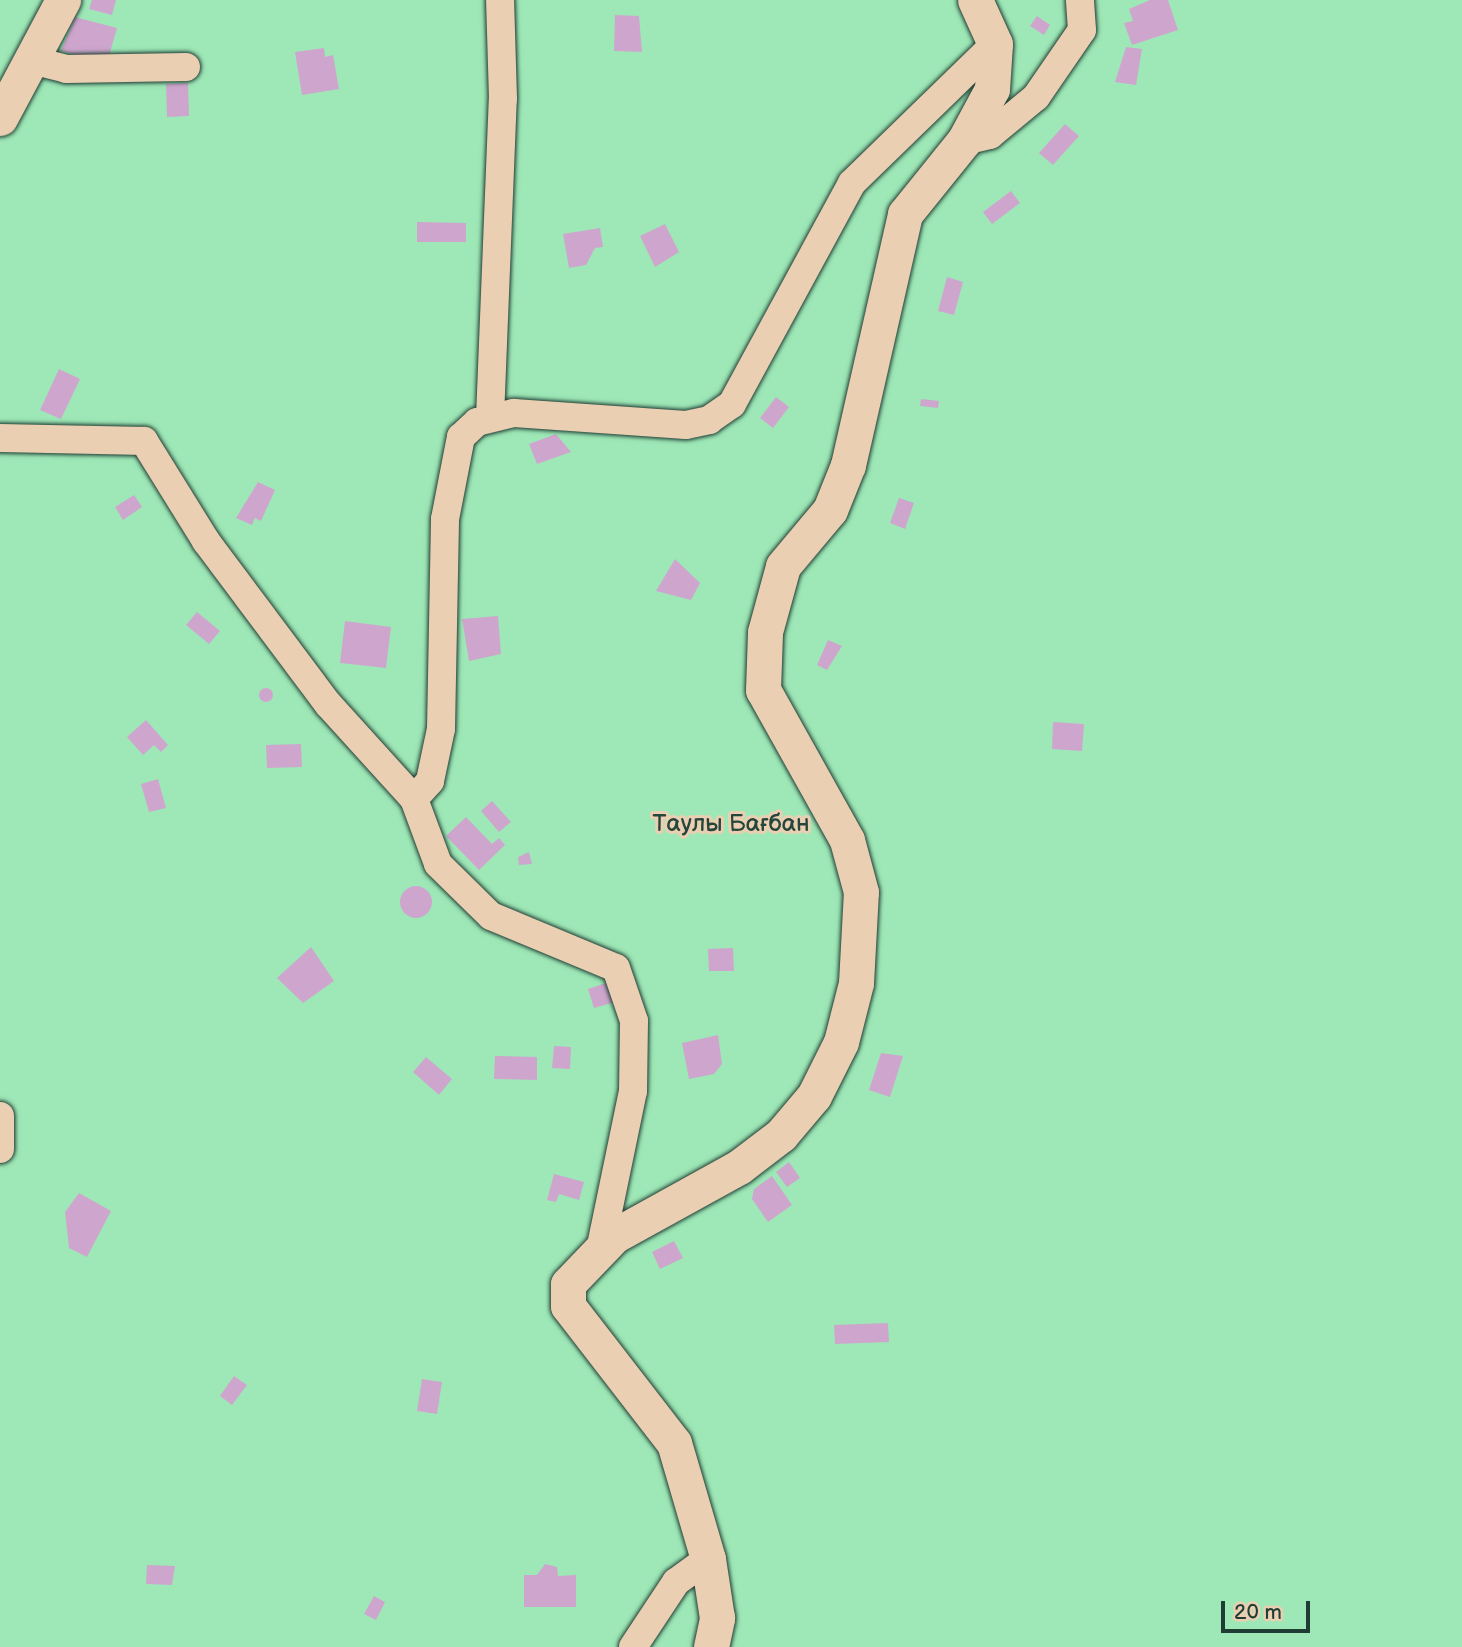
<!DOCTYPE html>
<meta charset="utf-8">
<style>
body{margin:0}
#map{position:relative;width:1462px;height:1647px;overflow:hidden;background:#e2c3ba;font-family:"Balsamiq Sans",sans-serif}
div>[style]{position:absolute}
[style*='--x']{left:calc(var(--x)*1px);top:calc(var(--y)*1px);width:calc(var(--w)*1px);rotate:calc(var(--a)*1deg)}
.green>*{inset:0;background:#9ee8b7}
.building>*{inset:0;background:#cea6cd}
.round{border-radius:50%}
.roads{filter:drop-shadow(0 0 2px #1f3d34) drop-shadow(0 0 2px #1f3d34)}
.minor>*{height:28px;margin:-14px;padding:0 14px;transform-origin:14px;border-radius:14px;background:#ebcfb2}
.tertiary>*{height:35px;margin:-17.5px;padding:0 17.5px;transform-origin:17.5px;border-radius:17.5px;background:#ebcfb2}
span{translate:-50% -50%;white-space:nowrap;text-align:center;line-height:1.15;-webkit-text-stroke:6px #ebcfb2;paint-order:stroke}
.park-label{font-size:24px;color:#25463b}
.scale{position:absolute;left:1221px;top:1601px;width:89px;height:32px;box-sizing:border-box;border:4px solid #1f3d34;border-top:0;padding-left:9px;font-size:21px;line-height:24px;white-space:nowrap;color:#1f3d34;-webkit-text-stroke:5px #ebcfb2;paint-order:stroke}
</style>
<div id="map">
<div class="green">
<div style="clip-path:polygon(0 0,1462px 0,1462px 1647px,0 1647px)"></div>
</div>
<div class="building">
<div style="clip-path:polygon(92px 0,116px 0,112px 15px,89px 9px)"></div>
<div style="clip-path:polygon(1150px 0,1168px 0,1178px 30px,1132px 45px,1124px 23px,1133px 21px,1129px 9px)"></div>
<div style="clip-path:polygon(615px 15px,639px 16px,642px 52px,614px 51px)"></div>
<div style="clip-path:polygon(1037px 16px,1050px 25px,1044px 35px,1030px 26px)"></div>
<div style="clip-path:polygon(75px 17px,117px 28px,107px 63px,61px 51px)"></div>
<div style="clip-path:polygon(1126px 47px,1142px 49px,1136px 85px,1115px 82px)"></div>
<div style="clip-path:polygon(324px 48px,325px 57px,333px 55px,339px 89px,302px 95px,295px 52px)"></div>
<div style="clip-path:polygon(188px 83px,189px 116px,167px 117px,166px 84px)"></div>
<div style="clip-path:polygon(1065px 124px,1079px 136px,1053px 165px,1039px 153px)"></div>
<div style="clip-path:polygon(1011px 191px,1020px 203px,992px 224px,983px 212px)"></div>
<div style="clip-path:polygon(417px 222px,466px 223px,466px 242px,417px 242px)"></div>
<div style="clip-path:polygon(665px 224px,679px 252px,655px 267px,640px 236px)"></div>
<div style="clip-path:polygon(600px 228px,603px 247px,595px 248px,586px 265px,569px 268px,563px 234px)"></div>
<div style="clip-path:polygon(947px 277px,963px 282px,954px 315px,938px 311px)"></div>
<div style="clip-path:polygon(59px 369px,80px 379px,61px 419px,40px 410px)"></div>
<div style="clip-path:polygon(776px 397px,789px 407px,773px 428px,760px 418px)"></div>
<div style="clip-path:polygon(921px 399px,939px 401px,938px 408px,920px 406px)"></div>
<div style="clip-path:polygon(556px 434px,571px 452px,537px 464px,529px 444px)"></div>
<div style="clip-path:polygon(258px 482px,275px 490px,261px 521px,255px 518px,252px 525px,236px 518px)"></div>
<div style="clip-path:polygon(134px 495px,142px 507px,123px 520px,115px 507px)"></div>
<div style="clip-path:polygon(899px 498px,914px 503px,905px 529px,890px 523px)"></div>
<div style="clip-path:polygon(675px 559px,700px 583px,691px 600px,656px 591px)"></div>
<div style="clip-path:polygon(197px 612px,220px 631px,209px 644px,186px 625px)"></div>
<div style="clip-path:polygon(498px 616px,501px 654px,469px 661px,462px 619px)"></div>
<div style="clip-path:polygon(345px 621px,391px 627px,386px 668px,340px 663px)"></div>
<div style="clip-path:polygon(828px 640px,842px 646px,827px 670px,817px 665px)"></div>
<div class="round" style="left:259px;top:688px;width:14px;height:14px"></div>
<div style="clip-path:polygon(146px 720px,168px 745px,161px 752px,154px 745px,143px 755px,127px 737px)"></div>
<div style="clip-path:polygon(1053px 722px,1084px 724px,1082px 751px,1052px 749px)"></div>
<div style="clip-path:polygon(301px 744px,302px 767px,267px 768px,266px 745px)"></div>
<div style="clip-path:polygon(158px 779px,166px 808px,149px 812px,141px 784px)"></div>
<div style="clip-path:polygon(492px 801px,511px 822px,499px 832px,481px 811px)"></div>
<div style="clip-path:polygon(466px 817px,492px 844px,499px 838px,505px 845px,479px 870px,446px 836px)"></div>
<div style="clip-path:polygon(529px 852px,532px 864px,519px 865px,518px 857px)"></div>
<div class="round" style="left:400px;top:886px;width:32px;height:32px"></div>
<div style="clip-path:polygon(311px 947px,334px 981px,303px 1003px,277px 978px)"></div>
<div style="clip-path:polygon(733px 948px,734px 971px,709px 971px,708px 949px)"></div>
<div style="clip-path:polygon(609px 982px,615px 1002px,594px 1008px,588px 989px)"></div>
<div style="clip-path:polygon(718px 1035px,722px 1064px,714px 1074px,689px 1079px,682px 1043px)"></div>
<div style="clip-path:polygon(554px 1046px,571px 1047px,570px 1069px,552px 1068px)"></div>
<div style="clip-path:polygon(881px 1053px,903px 1056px,890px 1097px,869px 1090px)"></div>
<div style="clip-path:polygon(495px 1056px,537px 1057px,537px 1080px,494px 1079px)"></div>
<div style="clip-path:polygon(426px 1057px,452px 1079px,439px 1095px,413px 1072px)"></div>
<div style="clip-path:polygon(789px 1162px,800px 1178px,787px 1187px,776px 1172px)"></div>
<div style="clip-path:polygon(554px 1174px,584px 1182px,579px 1200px,559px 1194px,556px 1202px,547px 1200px)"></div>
<div style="clip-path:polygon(772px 1176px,792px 1205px,768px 1222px,752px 1199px,754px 1189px)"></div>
<div style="clip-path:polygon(79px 1193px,111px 1211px,87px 1257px,69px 1248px,65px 1212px)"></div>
<div style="clip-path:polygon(674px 1241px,683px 1258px,660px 1269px,652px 1252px)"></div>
<div style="clip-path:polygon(888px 1323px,889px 1342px,835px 1344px,834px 1325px)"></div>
<div style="clip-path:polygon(234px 1376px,247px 1385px,232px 1405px,220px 1396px)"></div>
<div style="clip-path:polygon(422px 1379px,442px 1382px,437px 1414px,417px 1411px)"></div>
<div style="clip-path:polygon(545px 1564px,557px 1567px,558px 1576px,576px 1575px,576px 1607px,524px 1607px,524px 1575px,537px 1575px)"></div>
<div style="clip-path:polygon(147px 1565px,175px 1566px,172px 1585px,146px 1584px)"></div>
<div style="clip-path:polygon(374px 1596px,385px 1602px,376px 1620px,364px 1614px)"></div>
</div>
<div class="roads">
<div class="minor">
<div style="--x:35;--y:61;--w:32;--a:14"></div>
<div style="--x:66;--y:69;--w:120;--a:-1"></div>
<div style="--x:964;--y:141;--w:27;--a:-13"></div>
<div style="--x:990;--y:135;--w:60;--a:-39.6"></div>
<div style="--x:1036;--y:97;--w:81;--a:-55.5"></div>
<div style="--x:1082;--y:30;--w:30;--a:-94"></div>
<div style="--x:490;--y:418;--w:319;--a:-87.7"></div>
<div style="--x:503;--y:99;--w:99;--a:-91.7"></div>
<div style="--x:0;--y:438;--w:144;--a:1.2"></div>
<div style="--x:144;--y:441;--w:118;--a:58.2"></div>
<div style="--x:206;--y:541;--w:204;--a:53.2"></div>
<div style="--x:328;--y:704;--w:128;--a:47.8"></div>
<div style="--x:414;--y:799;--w:69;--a:69.7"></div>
<div style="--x:438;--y:864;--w:74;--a:44.5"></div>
<div style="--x:491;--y:916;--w:135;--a:22.6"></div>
<div style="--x:616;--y:968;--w:56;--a:71.2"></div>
<div style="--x:634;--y:1021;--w:70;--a:90.8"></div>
<div style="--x:633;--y:1091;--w:158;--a:101.7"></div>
<div style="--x:414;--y:799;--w:24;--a:-48"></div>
<div style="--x:430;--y:781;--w:53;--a:-78.1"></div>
<div style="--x:441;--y:729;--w:210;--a:-88.9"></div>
<div style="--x:445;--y:519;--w:84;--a:-79"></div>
<div style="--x:461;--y:437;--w:22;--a:-43"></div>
<div style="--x:477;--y:422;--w:38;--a:-14"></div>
<div style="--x:514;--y:413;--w:172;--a:4"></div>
<div style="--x:686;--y:425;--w:24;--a:-12"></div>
<div style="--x:709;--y:420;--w:28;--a:-35"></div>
<div style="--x:732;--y:404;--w:251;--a:-61.5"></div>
<div style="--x:852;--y:183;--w:199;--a:-44.2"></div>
<div style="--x:0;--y:1116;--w:33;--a:90"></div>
<div style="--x:633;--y:1647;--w:78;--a:-56.5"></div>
<div style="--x:676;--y:1582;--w:39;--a:-36"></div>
</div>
<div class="tertiary">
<div style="--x:0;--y:118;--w:134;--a:-61.9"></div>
<div style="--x:711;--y:1647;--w:30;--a:-78"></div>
<div style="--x:717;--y:1618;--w:60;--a:-98.7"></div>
<div style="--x:708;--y:1559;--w:121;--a:-106.3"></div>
<div style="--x:674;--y:1443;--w:173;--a:-127.7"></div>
<div style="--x:568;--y:1306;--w:22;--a:-90"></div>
<div style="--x:568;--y:1284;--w:66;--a:-46.2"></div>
<div style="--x:614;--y:1236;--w:143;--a:-28.9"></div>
<div style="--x:739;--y:1167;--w:53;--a:-37.3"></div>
<div style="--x:781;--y:1135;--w:51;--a:-49.8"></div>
<div style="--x:814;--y:1096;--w:60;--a:-63.4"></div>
<div style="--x:841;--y:1042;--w:61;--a:-75.7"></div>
<div style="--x:856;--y:983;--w:91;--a:-86.9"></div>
<div style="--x:861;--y:892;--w:54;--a:-105.1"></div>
<div style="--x:847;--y:840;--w:172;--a:-119.2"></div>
<div style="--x:763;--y:690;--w:58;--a:-88"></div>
<div style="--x:765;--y:632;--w:68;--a:-74.7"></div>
<div style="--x:783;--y:566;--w:73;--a:-50"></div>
<div style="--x:830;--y:510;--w:48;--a:-68.2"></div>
<div style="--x:848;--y:465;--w:257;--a:-77.2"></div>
<div style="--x:905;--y:214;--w:94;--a:-51.1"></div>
<div style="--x:964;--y:141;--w:59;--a:-61.7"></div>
<div style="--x:992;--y:89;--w:45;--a:-86.2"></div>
<div style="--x:995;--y:44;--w:48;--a:-114.4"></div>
</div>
</div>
<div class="park-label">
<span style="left:731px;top:824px">Таулы Бағбан</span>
</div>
<div class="scale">20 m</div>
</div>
